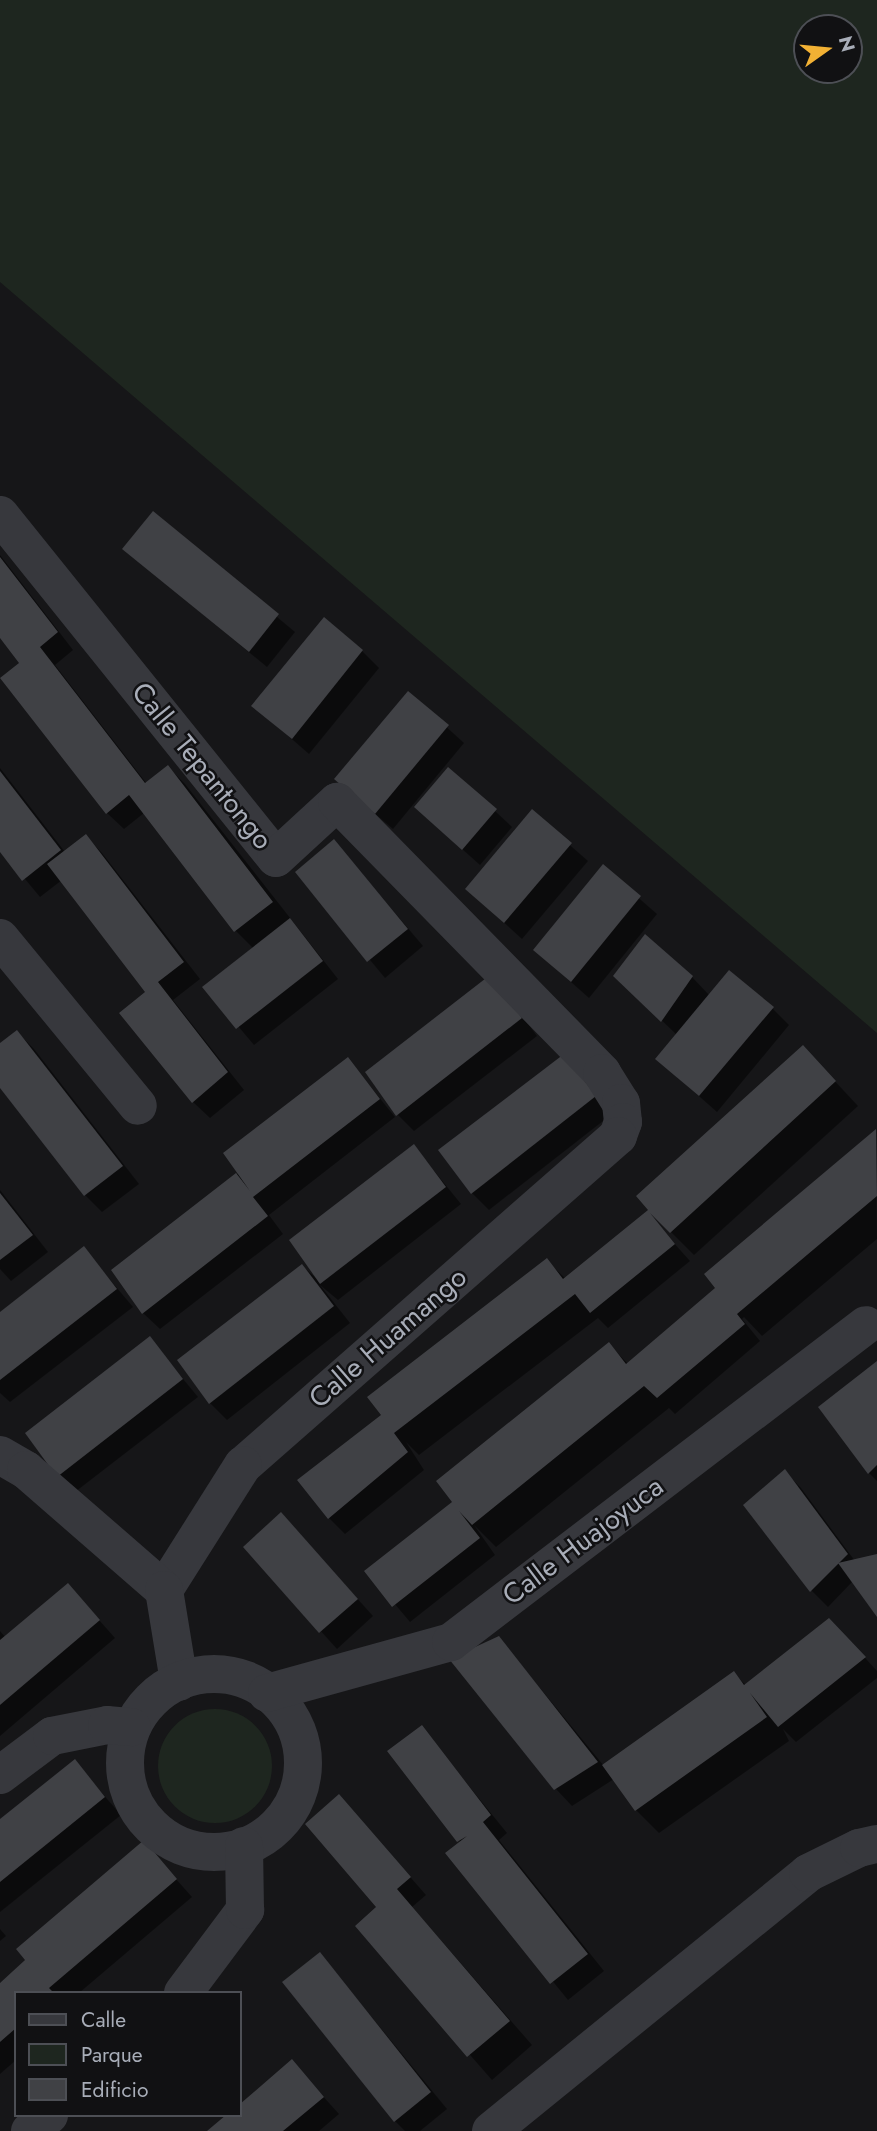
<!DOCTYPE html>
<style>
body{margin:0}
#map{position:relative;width:877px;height:2131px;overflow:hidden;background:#161618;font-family:Jost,sans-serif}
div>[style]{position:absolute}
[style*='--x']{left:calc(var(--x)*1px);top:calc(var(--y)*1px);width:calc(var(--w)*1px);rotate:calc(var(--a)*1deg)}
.green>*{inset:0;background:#1e261f}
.round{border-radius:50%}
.shadow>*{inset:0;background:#0007}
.building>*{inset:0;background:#404145}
.minor>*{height:38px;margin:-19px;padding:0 19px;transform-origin:19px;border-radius:19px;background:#37383d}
.minor>.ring{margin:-19px;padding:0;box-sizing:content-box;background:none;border:38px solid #37383d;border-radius:50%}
span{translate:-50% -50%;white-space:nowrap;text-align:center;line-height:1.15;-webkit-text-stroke:5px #111113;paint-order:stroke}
.street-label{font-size:28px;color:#a8adb8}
.legend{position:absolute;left:14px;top:1991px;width:228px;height:126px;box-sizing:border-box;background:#111113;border:2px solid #4d4f55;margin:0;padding:9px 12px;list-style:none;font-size:21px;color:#a8adb8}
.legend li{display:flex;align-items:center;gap:14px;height:35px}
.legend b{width:35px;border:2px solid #4d4f55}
.north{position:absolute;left:793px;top:14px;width:70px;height:70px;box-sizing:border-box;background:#111113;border:2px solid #4d4f55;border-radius:50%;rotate:75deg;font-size:19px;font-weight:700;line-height:28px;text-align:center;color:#a8adb8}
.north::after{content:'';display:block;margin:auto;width:24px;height:32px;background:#f2b134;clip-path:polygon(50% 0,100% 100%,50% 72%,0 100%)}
</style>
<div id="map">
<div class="green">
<div style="clip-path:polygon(evenodd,0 0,877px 0,877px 1033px,0 282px,0 0,807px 28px,849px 28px,849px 70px,807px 70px,807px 28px)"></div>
<div class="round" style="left:158px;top:1709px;width:114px;height:114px"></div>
</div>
<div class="shadow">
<div style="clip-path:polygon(153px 513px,295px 632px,267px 667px,124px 549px)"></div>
<div style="clip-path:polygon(0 555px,73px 650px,55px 665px,147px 784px,168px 767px,185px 784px,338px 979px,254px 1045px,205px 987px,254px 949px,236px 931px,144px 813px,124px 829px,107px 813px,21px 663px,0 636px)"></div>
<div style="clip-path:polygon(362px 651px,379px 668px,309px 754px,254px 706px)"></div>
<div style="clip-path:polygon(409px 693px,464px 743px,393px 829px,353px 795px)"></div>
<div style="clip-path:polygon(0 768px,65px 852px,86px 836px,102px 853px,200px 979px,173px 1000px,244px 1090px,210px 1118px,193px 1102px,148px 993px,62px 880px,40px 897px,0 849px)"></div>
<div style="clip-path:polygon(495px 811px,512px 827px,480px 865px,433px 823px)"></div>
<div style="clip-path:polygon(532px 812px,588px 861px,522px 939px,467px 889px)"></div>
<div style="clip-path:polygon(334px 841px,423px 946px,385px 978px,297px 872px)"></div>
<div style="clip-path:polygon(603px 867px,657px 914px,589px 998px,535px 950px)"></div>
<div style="clip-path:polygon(692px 977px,710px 996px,773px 1009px,789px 1025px,717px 1112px,657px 1059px,677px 1035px,632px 992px)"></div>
<div style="clip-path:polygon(506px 994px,537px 1036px,414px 1131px,398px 1115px)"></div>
<div style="clip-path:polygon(17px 1032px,34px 1049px,139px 1184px,102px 1212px,85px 1195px,0 1085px,0 1045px)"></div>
<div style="clip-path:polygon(803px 1047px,858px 1106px,694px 1255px,671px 1232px)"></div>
<div style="clip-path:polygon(348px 1059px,395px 1117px,269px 1215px,283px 1234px,160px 1329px,143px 1313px,113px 1270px,239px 1173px)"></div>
<div style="clip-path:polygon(580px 1073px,612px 1114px,489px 1210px,472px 1193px,441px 1151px)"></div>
<div style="clip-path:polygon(876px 1131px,877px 1239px,762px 1336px,744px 1317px,742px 1319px,760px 1341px,675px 1414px,669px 1408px,496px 1547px,474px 1525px,495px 1555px,410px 1622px,367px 1571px,452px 1505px,465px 1518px,609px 1344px,628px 1364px,715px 1291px)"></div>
<div style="clip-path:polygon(414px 1146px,461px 1204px,338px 1300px,320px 1285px,350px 1323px,227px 1420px,210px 1403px,302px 1266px,322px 1283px,291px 1241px)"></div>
<div style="clip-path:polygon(0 1190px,48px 1252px,11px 1281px,0 1269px)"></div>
<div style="clip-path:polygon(647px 1213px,690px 1261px,608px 1328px,598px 1318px,419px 1455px,406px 1442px,424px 1470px,345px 1534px,329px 1518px,383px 1415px,547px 1261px,566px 1279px)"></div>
<div style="clip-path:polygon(84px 1249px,133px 1307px,10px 1402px,0 1393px,0 1314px)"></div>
<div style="clip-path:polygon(150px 1339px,198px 1397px,75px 1492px,58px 1476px)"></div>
<div style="clip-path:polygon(877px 1363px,877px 1481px,869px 1473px)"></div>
<div style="clip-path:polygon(785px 1472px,801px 1488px,855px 1561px,877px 1556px,877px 1614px,853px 1581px,828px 1607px,811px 1590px)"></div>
<div style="clip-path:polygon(281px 1514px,373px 1616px,337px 1649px,245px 1547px)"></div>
<div style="clip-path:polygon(68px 1585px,115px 1638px,0 1736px,0 1631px,6px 1638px)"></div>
<div style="clip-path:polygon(846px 1637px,877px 1671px,877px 1678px,796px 1742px,783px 1729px,789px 1741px,659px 1833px,636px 1810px,614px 1779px,572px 1806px,556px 1789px,499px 1638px,604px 1766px,734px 1674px,747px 1686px)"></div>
<div style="clip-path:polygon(421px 1727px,507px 1833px,499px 1840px,604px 1971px,568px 2000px,448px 1853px,461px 1843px,390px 1752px)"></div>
<div style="clip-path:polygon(74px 1761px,121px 1815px,0 1912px,0 1821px)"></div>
<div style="clip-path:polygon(339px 1796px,426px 1895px,412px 1907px,532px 2045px,492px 2080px,357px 1926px,379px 1907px)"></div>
<div style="clip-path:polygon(143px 1842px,192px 1897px,79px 1993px,16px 1993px,16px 2060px,0 2074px,0 1985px)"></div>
<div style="clip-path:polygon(0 1929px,6px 1936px,0 1941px)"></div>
<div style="clip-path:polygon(320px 1954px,447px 2109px,420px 2131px,405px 2131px,395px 2121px)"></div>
<div style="clip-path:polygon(292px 2062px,339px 2114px,319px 2131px,210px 2131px,240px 2115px,240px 2106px)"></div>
</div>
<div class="building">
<div style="clip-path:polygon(153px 511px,279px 614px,249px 652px,122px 549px)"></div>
<div style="clip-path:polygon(0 557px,58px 632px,40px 647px,145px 783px,168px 765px,273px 902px,234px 932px,129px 795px,106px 814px,0 678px,19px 663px,0 638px)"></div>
<div style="clip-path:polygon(324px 617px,363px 650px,292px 739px,251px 706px)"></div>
<div style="clip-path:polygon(408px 691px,449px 725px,375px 814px,334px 779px)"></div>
<div style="clip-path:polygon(448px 767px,497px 809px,462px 850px,414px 807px)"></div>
<div style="clip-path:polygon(0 771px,61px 850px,22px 881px,0 852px)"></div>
<div style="clip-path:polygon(532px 809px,572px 843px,504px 923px,465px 889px)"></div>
<div style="clip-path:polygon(86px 834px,184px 962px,158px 982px,228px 1072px,192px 1103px,119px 1013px,145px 992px,47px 864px)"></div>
<div style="clip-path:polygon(334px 839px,408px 929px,367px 962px,295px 872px)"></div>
<div style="clip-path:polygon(603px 864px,641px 896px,571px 982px,533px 950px)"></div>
<div style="clip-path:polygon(290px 918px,323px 961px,236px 1029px,202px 987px)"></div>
<div style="clip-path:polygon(645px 934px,693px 976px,661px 1022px,613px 976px)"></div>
<div style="clip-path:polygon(729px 970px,774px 1007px,699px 1096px,655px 1059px)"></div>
<div style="clip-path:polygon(490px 975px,522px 1018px,396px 1116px,365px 1072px)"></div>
<div style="clip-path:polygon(17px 1030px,123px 1166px,84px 1196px,0 1088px,0 1043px)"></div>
<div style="clip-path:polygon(803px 1045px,836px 1081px,670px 1233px,650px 1213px,675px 1244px,590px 1313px,575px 1294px,394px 1433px,408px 1452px,328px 1519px,297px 1480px,381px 1415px,367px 1397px,547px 1258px,563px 1279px,648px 1210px,636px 1196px)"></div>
<div style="clip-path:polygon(564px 1054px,596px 1096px,471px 1194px,438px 1150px)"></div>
<div style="clip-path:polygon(348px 1057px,380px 1099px,253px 1197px,268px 1216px,142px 1314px,111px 1270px,236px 1173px,250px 1191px,223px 1153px)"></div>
<div style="clip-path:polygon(876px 1129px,877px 1196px,737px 1314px,745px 1324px,657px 1398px,644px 1386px,472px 1525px,459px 1511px,480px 1538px,392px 1607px,364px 1571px,452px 1502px,436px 1481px,609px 1342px,626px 1364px,715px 1288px,704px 1274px)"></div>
<div style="clip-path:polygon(414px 1144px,446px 1187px,320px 1284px,289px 1240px)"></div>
<div style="clip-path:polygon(0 1193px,33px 1235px,0 1260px)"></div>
<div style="clip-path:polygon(84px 1246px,117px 1289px,0 1380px,0 1312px)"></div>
<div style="clip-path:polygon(302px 1264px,334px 1306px,209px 1404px,177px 1360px)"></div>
<div style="clip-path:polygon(150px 1336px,183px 1379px,57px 1477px,25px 1433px)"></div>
<div style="clip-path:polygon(877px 1361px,877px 1465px,868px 1474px,818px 1407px)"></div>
<div style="clip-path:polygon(785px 1469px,848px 1554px,810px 1592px,743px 1505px)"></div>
<div style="clip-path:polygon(281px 1512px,358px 1599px,319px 1633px,243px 1547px)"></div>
<div style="clip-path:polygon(877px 1554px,877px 1617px,838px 1563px)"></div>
<div style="clip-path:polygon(68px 1583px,100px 1620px,0 1705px,0 1640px)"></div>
<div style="clip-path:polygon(829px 1618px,866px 1657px,778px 1727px,750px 1693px,767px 1717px,635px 1811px,602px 1765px,734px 1671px,744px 1685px)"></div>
<div style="clip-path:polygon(499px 1636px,598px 1762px,554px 1790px,449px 1659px)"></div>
<div style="clip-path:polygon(422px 1725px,491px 1815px,483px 1822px,588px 1954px,550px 1984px,445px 1853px,467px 1836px,457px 1842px,387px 1751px)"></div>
<div style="clip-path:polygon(75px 1759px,105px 1797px,0 1882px,0 1819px)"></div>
<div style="clip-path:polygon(339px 1794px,411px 1877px,397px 1889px,510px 2021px,467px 2057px,355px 1926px,376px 1907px,305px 1824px)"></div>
<div style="clip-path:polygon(144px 1840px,177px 1879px,49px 1988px,54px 1993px,16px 1993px,16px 2028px,0 2042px,0 1983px,25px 1960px,16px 1949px)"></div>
<div style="clip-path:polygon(320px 1952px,431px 2092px,394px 2122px,282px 1982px)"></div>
<div style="clip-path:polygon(292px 2059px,324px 2097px,283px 2131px,207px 2131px,226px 2115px,240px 2115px,240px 2104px)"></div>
</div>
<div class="minor">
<div style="--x:0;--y:515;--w:440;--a:51.2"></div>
<div style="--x:276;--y:858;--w:83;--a:-42.6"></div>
<div style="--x:337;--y:802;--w:379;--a:45.6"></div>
<div style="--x:602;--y:1073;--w:36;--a:58"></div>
<div style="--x:621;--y:1103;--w:19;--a:84"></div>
<div style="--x:623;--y:1122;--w:15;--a:110"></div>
<div style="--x:618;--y:1136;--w:499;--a:138.7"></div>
<div style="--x:243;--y:1465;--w:148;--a:122.3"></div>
<div style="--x:0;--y:938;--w:217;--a:50.6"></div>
<div style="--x:0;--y:1455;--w:30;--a:30"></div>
<div style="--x:26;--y:1470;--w:183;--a:41"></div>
<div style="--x:164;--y:1590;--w:93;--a:80.7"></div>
<div class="ring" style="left:125px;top:1674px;width:140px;height:140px"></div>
<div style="--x:267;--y:1693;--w:191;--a:-15.5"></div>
<div style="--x:451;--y:1642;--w:522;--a:-37.37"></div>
<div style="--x:0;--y:1775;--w:65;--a:-36.9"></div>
<div style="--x:52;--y:1736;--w:56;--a:-11.3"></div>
<div style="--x:107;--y:1725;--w:25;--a:5"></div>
<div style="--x:183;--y:1993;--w:104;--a:-53.2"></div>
<div style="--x:245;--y:1910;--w:64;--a:-90.9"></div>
<div style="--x:30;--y:2131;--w:25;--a:-40"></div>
<div style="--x:491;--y:2131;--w:409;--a:-39.1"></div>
<div style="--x:808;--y:1873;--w:57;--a:-26.1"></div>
<div style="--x:859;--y:1848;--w:18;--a:-13"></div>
</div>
<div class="street-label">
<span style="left:202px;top:766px;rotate:51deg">Calle Tepantongo</span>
<span style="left:388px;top:1338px;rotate:-41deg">Calle Huamango</span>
<span style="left:583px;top:1541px;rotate:-37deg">Calle Huajoyuca</span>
</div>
<ul class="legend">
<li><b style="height:9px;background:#37383d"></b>Calle</li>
<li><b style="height:19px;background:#1e261f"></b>Parque</li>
<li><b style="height:19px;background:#404145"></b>Edificio</li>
</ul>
<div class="north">N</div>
</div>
